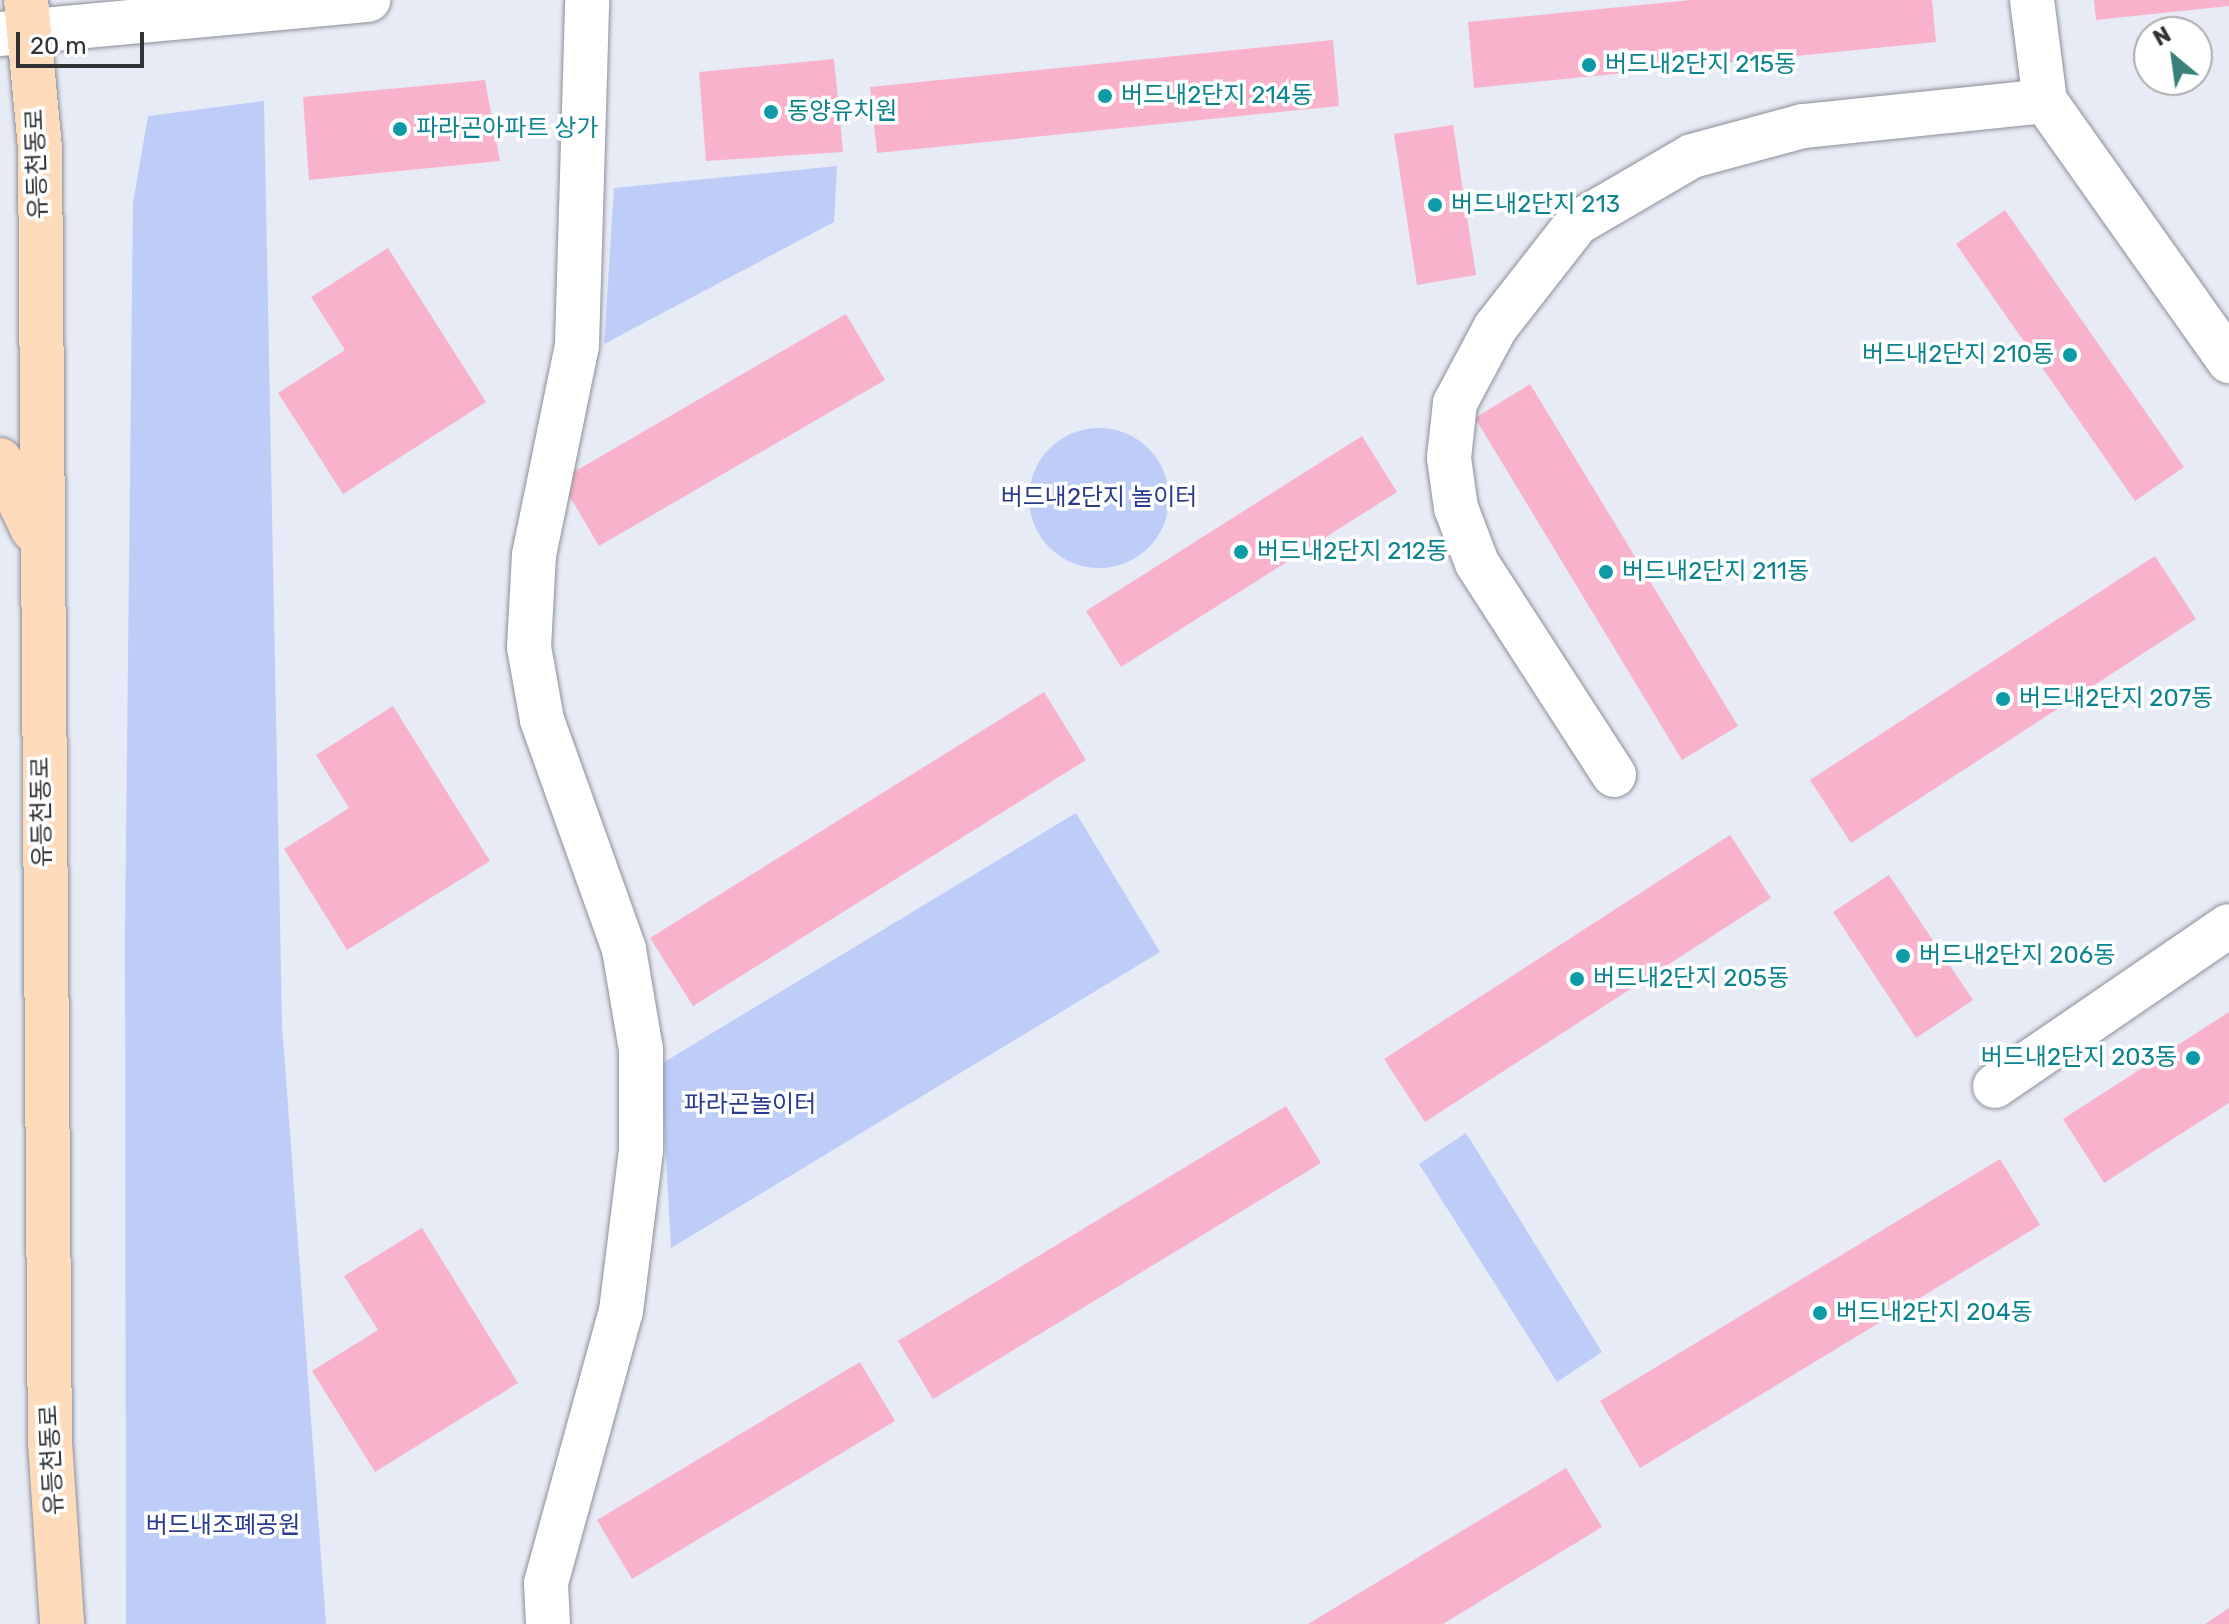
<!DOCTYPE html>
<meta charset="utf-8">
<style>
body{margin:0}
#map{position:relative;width:2229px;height:1624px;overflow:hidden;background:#e7ebf5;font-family:Rubik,"Noto Sans KR",sans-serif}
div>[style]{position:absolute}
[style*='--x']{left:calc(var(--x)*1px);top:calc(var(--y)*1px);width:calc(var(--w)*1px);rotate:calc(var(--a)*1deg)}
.green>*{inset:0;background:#bdcdf8}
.round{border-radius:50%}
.building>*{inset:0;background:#f9b2cc}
.roads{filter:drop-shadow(0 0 2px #8b8f98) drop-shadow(0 0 2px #8b8f98)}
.minor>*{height:44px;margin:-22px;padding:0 22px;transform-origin:22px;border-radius:22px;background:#fff}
.major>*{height:44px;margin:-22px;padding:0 22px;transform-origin:22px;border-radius:22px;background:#fedcbb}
.dots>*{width:22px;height:22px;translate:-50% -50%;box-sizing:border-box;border:4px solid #fff;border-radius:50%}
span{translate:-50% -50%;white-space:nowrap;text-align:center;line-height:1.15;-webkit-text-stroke:7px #fff;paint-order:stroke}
.culture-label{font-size:24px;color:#0d838f}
.left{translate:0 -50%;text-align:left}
.right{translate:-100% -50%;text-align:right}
.street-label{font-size:24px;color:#313337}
.park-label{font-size:24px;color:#293b90}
.north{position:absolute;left:2133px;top:16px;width:80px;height:80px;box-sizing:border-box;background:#fff;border:2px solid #adadaf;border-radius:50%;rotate:331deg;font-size:22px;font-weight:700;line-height:32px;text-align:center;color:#313337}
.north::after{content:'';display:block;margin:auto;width:28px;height:36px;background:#39807a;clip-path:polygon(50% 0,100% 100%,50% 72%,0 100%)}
.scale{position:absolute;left:16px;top:32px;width:128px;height:36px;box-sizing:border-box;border:4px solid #313337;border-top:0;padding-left:10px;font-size:24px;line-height:28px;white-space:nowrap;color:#313337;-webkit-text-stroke:6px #fff;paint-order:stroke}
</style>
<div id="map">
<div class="green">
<div style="clip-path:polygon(264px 101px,282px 1024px,326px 1624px,126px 1624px,125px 931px,133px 203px,148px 116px)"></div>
<div style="clip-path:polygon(837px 166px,834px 222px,604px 344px,614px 188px)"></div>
<div class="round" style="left:1029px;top:428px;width:140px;height:140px"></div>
<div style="clip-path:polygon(1076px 813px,1160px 952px,671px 1248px,661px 1064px)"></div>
<div style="clip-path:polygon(1466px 1133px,1602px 1352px,1557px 1382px,1419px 1164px)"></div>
</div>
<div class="building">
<div style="clip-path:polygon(1691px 0,1932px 0,1936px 42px,1474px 88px,1468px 22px)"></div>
<div style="clip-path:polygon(2094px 0,2229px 0,2229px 6px,2096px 20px)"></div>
<div style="clip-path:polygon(1333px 40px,1339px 106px,877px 153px,870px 87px)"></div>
<div style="clip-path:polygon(834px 59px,843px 152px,706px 161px,699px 72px)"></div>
<div style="clip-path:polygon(485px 80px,500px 161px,309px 180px,303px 97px)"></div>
<div style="clip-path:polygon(1453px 125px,1476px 275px,1417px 285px,1394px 134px)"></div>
<div style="clip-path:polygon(2005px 210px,2184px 467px,2135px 501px,1956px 244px)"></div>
<div style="clip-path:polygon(388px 248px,486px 402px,343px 494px,278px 393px,345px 350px,311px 297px)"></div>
<div style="clip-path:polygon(846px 314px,885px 380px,599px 546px,560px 480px)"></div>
<div style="clip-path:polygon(1530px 384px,1738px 726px,1682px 760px,1475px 418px)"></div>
<div style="clip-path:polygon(1362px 436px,1397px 492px,1121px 667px,1086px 611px)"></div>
<div style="clip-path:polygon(2155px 556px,2196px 619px,1851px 843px,1810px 780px)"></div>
<div style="clip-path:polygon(1044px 692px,1086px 760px,693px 1006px,650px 938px)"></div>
<div style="clip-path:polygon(393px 706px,490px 861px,347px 950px,284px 849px,349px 808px,316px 755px)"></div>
<div style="clip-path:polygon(1730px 835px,1771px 898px,1425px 1122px,1384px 1059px)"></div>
<div style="clip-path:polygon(1889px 875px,1973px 1000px,1916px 1038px,1833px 912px)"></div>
<div style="clip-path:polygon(2229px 1012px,2229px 1103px,2104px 1183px,2063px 1119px)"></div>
<div style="clip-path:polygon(1286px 1106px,1321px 1163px,933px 1399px,898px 1341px)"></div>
<div style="clip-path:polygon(2000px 1159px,2040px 1225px,1640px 1468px,1600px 1401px)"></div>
<div style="clip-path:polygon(422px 1228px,518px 1383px,375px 1472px,312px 1371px,378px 1330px,344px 1276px)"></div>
<div style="clip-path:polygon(860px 1362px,895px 1421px,632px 1579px,597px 1520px)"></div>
<div style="clip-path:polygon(1566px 1468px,1602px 1527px,1443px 1624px,1308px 1624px)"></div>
<div style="clip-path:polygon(2229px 1608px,2229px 1624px,2205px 1624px)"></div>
</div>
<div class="roads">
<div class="minor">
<div style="--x:2032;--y:0;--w:102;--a:82.7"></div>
<div style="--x:2045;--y:101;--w:319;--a:54.7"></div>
<div style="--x:0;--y:34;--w:370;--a:-5.3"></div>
<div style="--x:1614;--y:775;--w:252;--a:-122.9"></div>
<div style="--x:1477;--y:563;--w:59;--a:-110.9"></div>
<div style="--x:1456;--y:508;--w:50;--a:-98"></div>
<div style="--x:1449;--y:458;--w:55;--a:-83.8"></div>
<div style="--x:1455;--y:403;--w:85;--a:-61.9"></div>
<div style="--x:1495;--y:328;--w:133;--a:-52"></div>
<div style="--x:1577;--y:223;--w:133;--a:-30.2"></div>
<div style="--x:1692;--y:156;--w:115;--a:-15.1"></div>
<div style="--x:1803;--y:126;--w:243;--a:-5.9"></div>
<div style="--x:1995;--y:1086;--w:283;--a:-34.4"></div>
<div style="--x:548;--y:1624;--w:41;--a:-92.8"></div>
<div style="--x:546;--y:1583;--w:282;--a:-74.6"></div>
<div style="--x:621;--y:1311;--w:161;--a:-82.9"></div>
<div style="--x:641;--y:1151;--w:101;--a:-90"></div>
<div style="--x:641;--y:1050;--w:102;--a:-99.6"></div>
<div style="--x:624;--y:949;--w:243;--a:-109.7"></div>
<div style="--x:542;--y:720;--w:74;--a:-100.1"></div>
<div style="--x:529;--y:647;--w:92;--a:-86.9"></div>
<div style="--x:534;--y:555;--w:214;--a:-78.4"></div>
<div style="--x:577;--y:345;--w:345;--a:-88.3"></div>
</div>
<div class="major">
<div style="--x:26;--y:0;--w:150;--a:84.6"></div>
<div style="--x:40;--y:149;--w:1293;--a:89.56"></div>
<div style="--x:50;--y:1442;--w:182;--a:86.2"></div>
<div style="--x:0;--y:460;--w:77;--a:64.8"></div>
</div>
</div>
<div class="dots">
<div style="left:1589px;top:65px;background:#0f9aa8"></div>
<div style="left:1105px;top:96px;background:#0f9aa8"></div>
<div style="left:771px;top:112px;background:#0f9aa8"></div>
<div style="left:400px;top:129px;background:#0f9aa8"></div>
<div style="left:1435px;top:205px;background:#0f9aa8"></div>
<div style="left:2070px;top:355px;background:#0f9aa8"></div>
<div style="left:1241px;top:552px;background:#0f9aa8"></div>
<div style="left:1606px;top:572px;background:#0f9aa8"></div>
<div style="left:2003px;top:699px;background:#0f9aa8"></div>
<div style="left:1903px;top:956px;background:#0f9aa8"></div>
<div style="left:1577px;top:979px;background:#0f9aa8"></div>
<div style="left:2193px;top:1058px;background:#0f9aa8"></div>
<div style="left:1820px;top:1313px;background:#0f9aa8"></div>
</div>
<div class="culture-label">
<span class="left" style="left:1605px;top:65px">버드내2단지 215동</span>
<span class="left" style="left:1121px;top:96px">버드내2단지 214동</span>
<span class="left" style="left:787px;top:112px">동양유치원</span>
<span class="left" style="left:416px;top:129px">파라곤아파트 상가</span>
<span class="left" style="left:1451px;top:205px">버드내2단지 213</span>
<span class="right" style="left:2054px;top:355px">버드내2단지 210동</span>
<span class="left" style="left:1257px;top:552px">버드내2단지 212동</span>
<span class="left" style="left:1622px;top:572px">버드내2단지 211동</span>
<span class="left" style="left:2019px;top:699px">버드내2단지 207동</span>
<span class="left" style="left:1919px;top:956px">버드내2단지 206동</span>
<span class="left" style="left:1593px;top:979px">버드내2단지 205동</span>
<span class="right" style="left:2177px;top:1058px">버드내2단지 203동</span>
<span class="left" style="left:1836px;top:1313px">버드내2단지 204동</span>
</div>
<div class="street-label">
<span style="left:37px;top:164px;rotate:-92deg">유등천동로</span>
<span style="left:42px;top:812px;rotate:-91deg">유등천동로</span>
<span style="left:52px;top:1460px;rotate:-93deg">유등천동로</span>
</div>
<div class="park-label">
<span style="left:1099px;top:498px">버드내2단지 놀이터</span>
<span style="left:750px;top:1105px">파라곤놀이터</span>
<span style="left:223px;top:1526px">버드내조폐공원</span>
</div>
<div class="north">N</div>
<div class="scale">20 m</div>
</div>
